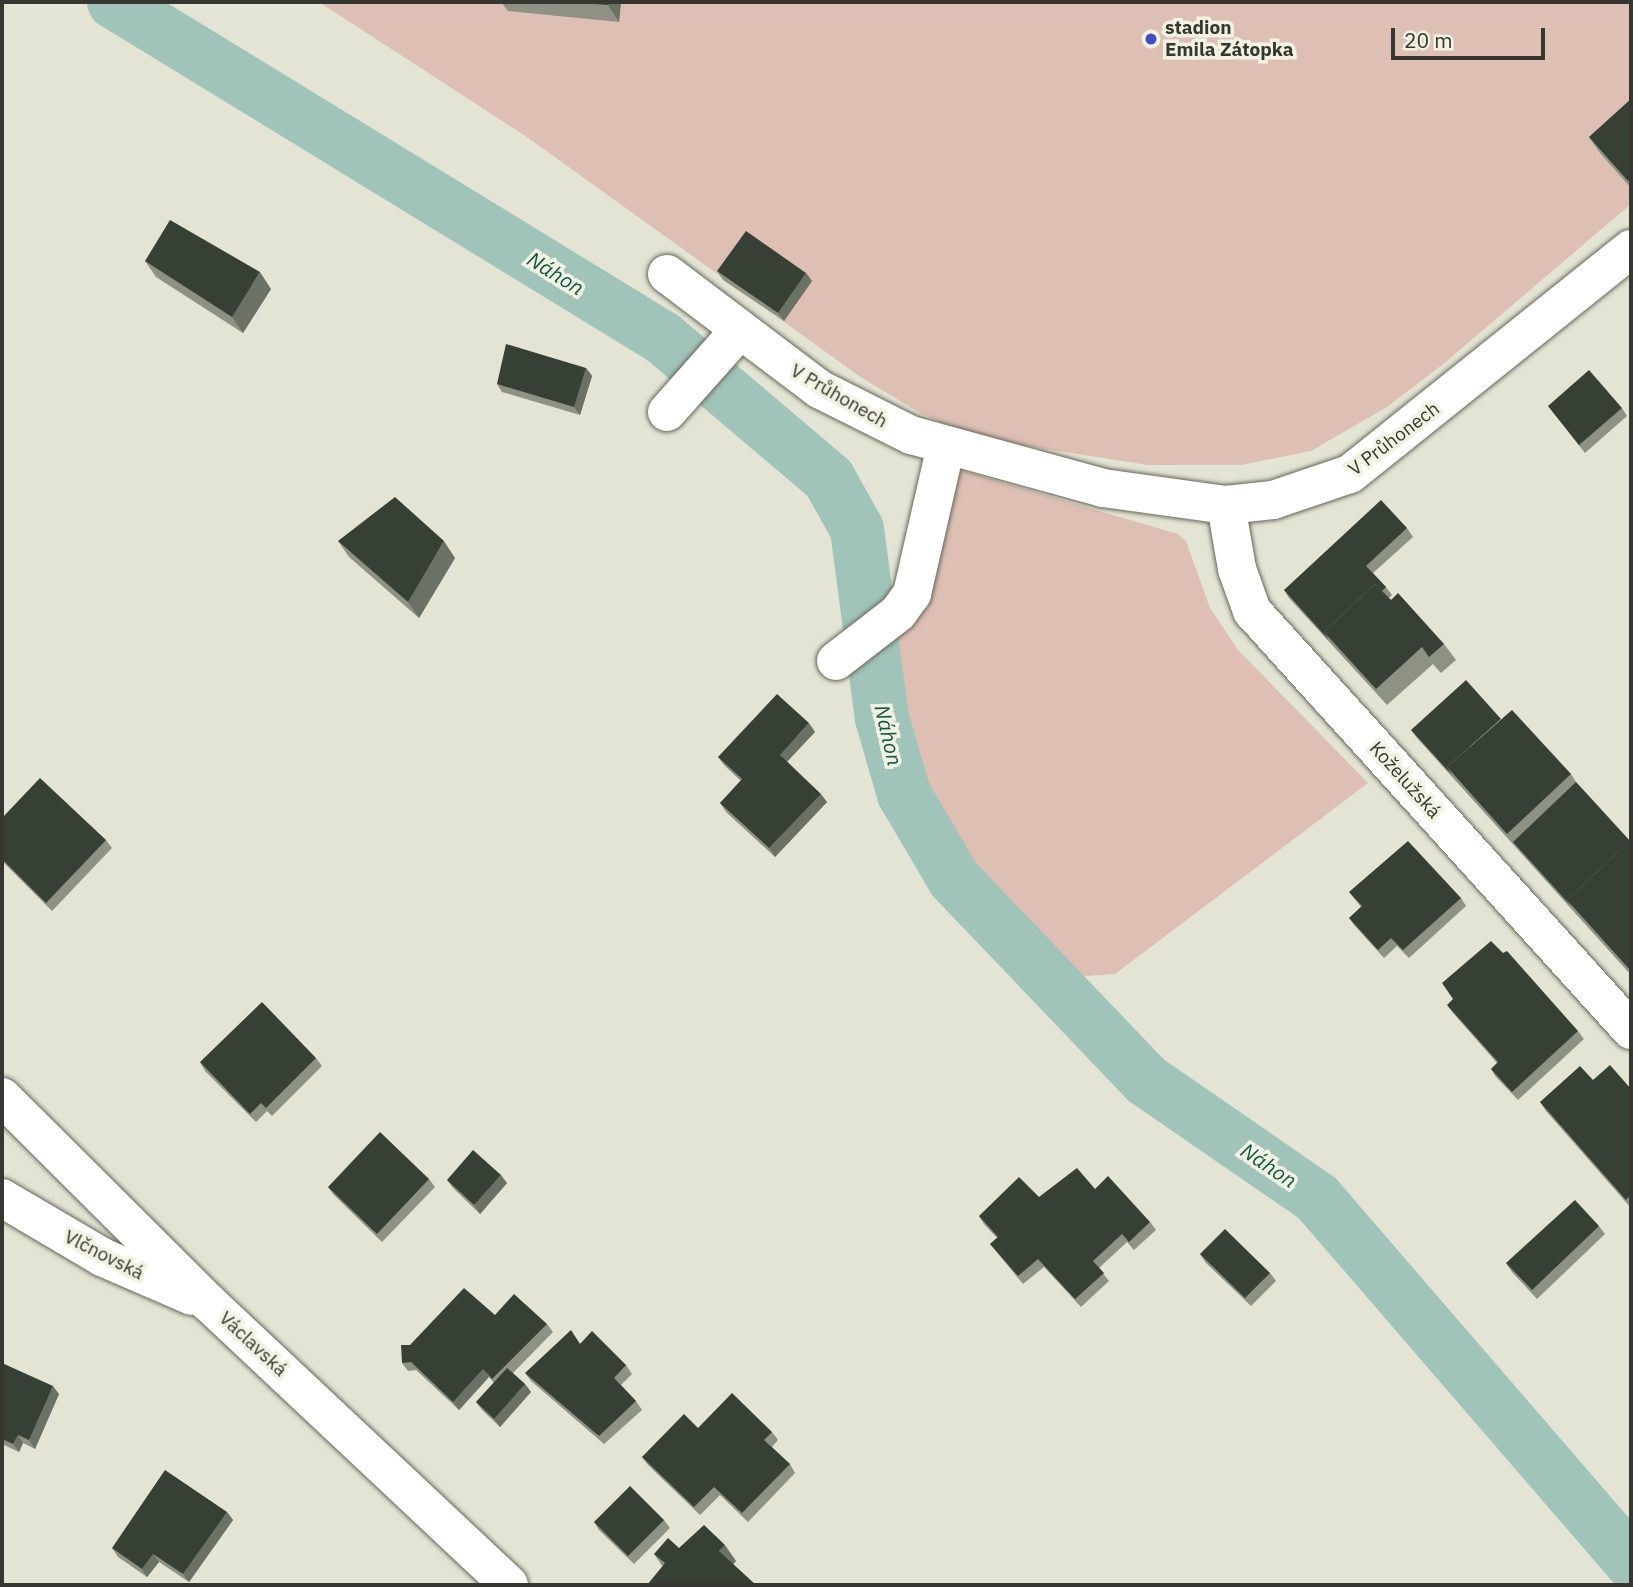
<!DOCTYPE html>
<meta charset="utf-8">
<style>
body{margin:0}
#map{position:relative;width:1633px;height:1587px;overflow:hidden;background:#e4e4d4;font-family:"IBM Plex Sans",sans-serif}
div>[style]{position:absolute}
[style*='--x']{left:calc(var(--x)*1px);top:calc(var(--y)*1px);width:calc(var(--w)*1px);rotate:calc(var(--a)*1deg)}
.green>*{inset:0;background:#ddbfb4}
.canal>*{height:54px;margin:-27px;padding:0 27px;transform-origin:27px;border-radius:27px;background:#a0c4b9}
.roads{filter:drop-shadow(0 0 2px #676759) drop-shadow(0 0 2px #676759)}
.minor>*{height:38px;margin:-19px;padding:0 19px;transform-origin:19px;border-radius:19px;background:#fff}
.wall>*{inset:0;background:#8e9284}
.shaded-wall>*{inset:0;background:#6b7165}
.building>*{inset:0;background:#374035}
.dots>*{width:19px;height:19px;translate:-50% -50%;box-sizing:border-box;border:4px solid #f1f2e2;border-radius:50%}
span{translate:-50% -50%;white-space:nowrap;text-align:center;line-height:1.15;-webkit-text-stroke:7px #f1f2e2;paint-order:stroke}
.poi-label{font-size:19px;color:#373731;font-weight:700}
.left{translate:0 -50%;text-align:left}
.street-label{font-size:19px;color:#373731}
.water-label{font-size:21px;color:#0f5747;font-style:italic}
.frame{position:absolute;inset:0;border:4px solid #373731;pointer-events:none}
.scale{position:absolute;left:1391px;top:28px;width:154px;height:32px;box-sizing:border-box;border:4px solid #373731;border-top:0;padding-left:9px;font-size:21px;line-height:24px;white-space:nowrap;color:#373731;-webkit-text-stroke:5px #f1f2e2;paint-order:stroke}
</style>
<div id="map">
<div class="green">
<div style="clip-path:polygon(319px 2px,1631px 2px,1631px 204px,1442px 365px,1387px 407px,1311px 451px,1241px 465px,1148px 465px,1026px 446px,961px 431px,920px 413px,862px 378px,527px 137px)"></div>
<div style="clip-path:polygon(963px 471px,1178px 534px,1186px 541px,1210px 608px,1238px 650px,1368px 783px,1115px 974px,1070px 977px,970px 871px,918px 776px,900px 703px,892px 638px,955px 474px)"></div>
</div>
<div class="canal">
<div style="--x:114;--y:2;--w:644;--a:31.47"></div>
<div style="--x:663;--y:338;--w:218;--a:40.3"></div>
<div style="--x:829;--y:479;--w:57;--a:60.8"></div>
<div style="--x:857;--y:529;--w:191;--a:82.5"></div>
<div style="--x:882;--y:718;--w:79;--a:73.9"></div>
<div style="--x:904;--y:794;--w:99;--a:59.5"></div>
<div style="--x:954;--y:879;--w:278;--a:46.3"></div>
<div style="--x:1146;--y:1080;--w:208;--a:34.6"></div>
<div style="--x:1317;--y:1198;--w:481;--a:49.2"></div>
</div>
<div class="roads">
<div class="minor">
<div style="--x:667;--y:274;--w:191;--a:37.1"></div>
<div style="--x:819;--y:389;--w:103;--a:26.6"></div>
<div style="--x:911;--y:435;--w:199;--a:15.4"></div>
<div style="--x:1103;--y:488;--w:124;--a:7.9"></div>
<div style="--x:1226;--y:505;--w:47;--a:-6.1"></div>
<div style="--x:1273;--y:500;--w:81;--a:-18.7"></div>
<div style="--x:1350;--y:474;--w:360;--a:-38.7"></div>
<div style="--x:667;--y:412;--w:108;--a:-48.4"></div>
<div style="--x:1226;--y:505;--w:65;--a:80.2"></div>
<div style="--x:1237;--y:569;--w:45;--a:70.3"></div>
<div style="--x:1252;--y:611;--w:565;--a:47.87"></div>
<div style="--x:836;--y:661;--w:78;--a:-37.7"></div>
<div style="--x:898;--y:613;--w:24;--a:-54"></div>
<div style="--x:912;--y:594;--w:152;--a:-77.1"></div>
<div style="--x:2;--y:1097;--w:293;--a:44.9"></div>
<div style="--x:210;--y:1304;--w:410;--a:43.2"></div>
<div style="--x:2;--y:1198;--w:116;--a:30.5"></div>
<div style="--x:102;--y:1257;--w:98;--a:23.4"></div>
</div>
</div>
<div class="wall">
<div style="clip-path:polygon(501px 2px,621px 2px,619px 22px,508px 11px)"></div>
<div style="clip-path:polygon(1631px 99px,1631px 188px,1600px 153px,1589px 137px)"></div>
<div style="clip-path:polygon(145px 261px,271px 289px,243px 333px,156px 277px)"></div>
<div style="clip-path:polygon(717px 271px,806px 273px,812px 281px,784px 321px,723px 280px)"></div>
<div style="clip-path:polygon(586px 368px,592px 376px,580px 415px,502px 392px,497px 384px)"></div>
<div style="clip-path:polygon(1548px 406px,1622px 408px,1627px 416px,1585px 453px)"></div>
<div style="clip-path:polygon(1407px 528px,1413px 537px,1373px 573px,1386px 587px,1392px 595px,1389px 598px,1444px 644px,1456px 660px,1441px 673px,1433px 664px,1387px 705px,1289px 598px,1284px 590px)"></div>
<div style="clip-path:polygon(338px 541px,455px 558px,419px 618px,349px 557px)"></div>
<div style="clip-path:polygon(1411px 730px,1571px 774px,1576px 782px,1630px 841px,1631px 841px,1631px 975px,1417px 738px)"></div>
<div style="clip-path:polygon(815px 732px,787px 761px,827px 802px,775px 857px,726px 812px,720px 803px,741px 781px,724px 765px,718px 757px)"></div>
<div style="clip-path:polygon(2px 818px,106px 840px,112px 848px,52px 911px,2px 861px)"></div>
<div style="clip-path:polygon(1349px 892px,1461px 898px,1466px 906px,1409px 958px,1397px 946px,1384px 958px,1355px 926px,1349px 918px,1361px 907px)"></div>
<div style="clip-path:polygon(1447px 1005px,1578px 1031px,1584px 1039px,1518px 1100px,1496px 1077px,1491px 1069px,1497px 1063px,1453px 1013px)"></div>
<div style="clip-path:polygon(316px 1058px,322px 1066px,272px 1116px,267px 1111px,256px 1122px,205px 1071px,200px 1062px)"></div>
<div style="clip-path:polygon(1593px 1080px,1631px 1089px,1631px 1208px,1546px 1111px,1540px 1102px)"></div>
<div style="clip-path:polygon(429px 1179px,435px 1187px,382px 1242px,334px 1195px,328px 1187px)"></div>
<div style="clip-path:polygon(447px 1180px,507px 1183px,480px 1214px,453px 1188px)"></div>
<div style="clip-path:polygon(1095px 1189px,1150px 1222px,1156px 1230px,1134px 1250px,1127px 1242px,1099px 1268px,1109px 1281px,1081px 1307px,1044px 1267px,1023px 1284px,990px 1244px,997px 1238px,984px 1224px,979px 1216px,1039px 1197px)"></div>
<div style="clip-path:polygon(1599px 1226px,1605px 1234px,1537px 1299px,1512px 1272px,1506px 1263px)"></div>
<div style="clip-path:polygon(1200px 1254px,1270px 1273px,1276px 1281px,1251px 1306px,1206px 1263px)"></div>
<div style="clip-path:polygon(547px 1324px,553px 1332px,513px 1373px,525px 1384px,531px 1392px,500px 1427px,482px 1410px,476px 1402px,494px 1383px,489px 1377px,459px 1410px,416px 1370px,408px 1371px,402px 1363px,410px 1345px)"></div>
<div style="clip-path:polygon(580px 1343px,626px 1365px,632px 1374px,621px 1385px,636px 1401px,642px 1410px,604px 1444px,531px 1381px,525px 1373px)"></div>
<div style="clip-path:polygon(2px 1363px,59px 1394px,35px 1449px,23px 1443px,19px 1452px,2px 1444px)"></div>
<div style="clip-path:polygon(698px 1428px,772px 1432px,778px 1440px,772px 1447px,790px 1464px,795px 1473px,748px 1522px,720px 1495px,700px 1515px,648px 1465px,642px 1457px)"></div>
<div style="clip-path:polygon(227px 1512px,233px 1520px,189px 1582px,159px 1562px,147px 1577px,118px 1557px,112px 1548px)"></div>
<div style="clip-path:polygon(664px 1520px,670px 1528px,634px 1564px,599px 1530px,594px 1522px)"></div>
<div style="clip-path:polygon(679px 1548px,736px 1561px,733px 1564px,663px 1567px,654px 1554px)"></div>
</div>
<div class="shaded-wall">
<div style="clip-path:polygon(608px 2px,621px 2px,619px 22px,608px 5px)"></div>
<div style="clip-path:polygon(260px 272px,271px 289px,243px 333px,232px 317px)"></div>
<div style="clip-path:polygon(806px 273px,812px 281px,784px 321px,778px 313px)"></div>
<div style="clip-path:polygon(586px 368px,592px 376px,580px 415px,574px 407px)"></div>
<div style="clip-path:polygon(444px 541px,455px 558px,419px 618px,408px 602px)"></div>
<div style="clip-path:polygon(809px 723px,815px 732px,786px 763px,780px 755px)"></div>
<div style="clip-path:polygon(821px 794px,827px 802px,775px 857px,769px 848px)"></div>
<div style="clip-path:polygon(501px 1175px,507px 1183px,480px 1214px,474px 1205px)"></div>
<div style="clip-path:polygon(483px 1369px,489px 1377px,459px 1410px,453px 1402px)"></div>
<div style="clip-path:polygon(525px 1384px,531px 1392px,500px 1427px,494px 1419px)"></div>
<div style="clip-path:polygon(53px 1386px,59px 1394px,35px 1449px,29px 1440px)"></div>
<div style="clip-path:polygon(18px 1435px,23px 1443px,19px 1452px,13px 1444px)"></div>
<div style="clip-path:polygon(227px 1512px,233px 1520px,189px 1582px,183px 1574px)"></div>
<div style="clip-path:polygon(725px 1545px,736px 1561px,731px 1567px,719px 1551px)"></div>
<div style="clip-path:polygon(153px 1554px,159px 1562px,147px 1577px,142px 1569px)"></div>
</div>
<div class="building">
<div style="clip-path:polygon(569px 2px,608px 2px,608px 5px)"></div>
<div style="clip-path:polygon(1631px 99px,1631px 178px,1628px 181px,1589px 137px)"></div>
<div style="clip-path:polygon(170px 220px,260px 272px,232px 317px,145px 261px)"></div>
<div style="clip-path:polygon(746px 231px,806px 273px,778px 313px,717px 271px)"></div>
<div style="clip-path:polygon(506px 344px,586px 368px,574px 407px,497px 384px)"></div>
<div style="clip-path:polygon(1589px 370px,1622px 408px,1579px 445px,1548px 406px)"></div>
<div style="clip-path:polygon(395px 497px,444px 541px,408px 602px,338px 541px)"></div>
<div style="clip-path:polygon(1381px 500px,1407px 528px,1366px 566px,1386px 587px,1382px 591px,1375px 584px,1324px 632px,1329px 640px,1284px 590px)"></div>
<div style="clip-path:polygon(1375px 584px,1391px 600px,1398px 593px,1444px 644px,1429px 657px,1422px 647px,1376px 689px,1324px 632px)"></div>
<div style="clip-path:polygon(1466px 680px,1501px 719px,1447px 767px,1452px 775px,1411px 730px)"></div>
<div style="clip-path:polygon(777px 694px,809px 723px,780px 755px,821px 794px,769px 848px,720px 803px,742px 779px,718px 757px)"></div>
<div style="clip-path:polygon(1512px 710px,1571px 774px,1507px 834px,1447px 767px)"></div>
<div style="clip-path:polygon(40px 778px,106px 840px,46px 903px,2px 859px,2px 818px)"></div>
<div style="clip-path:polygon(1576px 782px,1630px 841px,1567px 900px,1572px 907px,1513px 842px)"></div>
<div style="clip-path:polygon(1631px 840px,1631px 971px,1567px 900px)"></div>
<div style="clip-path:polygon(1408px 841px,1461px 898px,1403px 950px,1391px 938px,1378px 950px,1349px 918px,1362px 906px,1349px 892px)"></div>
<div style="clip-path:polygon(1491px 941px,1503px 953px,1507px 951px,1578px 1031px,1512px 1092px,1491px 1069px,1498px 1062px,1447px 1005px,1453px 999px,1442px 983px)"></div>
<div style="clip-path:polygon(262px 1002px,316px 1058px,266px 1108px,261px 1103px,250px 1114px,200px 1062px)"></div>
<div style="clip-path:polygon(1610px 1065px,1631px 1089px,1631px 1194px,1626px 1200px,1540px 1102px,1580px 1066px,1593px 1080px)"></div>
<div style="clip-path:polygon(380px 1132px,429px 1179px,377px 1234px,328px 1187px)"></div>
<div style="clip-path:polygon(473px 1150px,501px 1175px,474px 1205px,447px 1180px)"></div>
<div style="clip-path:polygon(1077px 1168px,1095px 1189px,1108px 1176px,1150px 1222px,1129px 1242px,1122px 1234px,1093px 1261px,1104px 1273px,1075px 1299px,1038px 1259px,1018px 1276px,990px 1244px,998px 1237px,979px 1216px,1019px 1177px,1039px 1197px)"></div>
<div style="clip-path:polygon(1575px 1200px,1599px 1226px,1532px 1290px,1506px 1263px)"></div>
<div style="clip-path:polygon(1225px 1229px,1270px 1273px,1245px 1298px,1200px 1254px)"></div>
<div style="clip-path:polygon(464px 1288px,495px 1315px,514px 1294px,547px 1324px,492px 1379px,483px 1369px,453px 1402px,411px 1362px,402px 1363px,401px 1345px,410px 1345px)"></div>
<div style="clip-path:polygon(571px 1330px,580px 1344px,592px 1331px,626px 1365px,614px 1378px,636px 1401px,599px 1436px,525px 1373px)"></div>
<div style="clip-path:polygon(2px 1363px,53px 1386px,29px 1440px,18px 1435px,13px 1444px,2px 1439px)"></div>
<div style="clip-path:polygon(507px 1368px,525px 1384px,494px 1419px,476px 1402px)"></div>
<div style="clip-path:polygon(732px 1393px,772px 1432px,764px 1440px,790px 1464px,742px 1513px,714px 1487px,694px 1507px,642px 1457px,684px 1414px,698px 1428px)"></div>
<div style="clip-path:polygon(165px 1470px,227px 1512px,183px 1574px,153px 1554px,142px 1569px,112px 1548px)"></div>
<div style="clip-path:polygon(630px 1486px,664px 1520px,628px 1556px,594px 1522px)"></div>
<div style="clip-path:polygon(704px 1525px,725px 1545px,719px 1551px,756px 1585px,647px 1585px,665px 1563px,654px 1554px,668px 1538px,679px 1548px)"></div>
</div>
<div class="dots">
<div style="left:1151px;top:39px;background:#424dc2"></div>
</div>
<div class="poi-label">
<span class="left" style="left:1165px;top:39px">stadion<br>Emila Zátopka</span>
</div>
<div class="street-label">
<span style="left:839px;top:396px;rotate:30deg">V Průhonech</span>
<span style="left:1394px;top:439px;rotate:-37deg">V Průhonech</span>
<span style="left:1405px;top:780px;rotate:48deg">Koželužská</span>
<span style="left:104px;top:1255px;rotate:27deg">Vlčnovská</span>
<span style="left:253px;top:1344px;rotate:43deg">Václavská</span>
</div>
<div class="water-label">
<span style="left:556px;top:273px;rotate:32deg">Náhon</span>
<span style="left:889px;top:735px;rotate:77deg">Náhon</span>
<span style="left:1269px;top:1165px;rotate:34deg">Náhon</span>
</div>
<div class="frame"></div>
<div class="scale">20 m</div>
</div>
